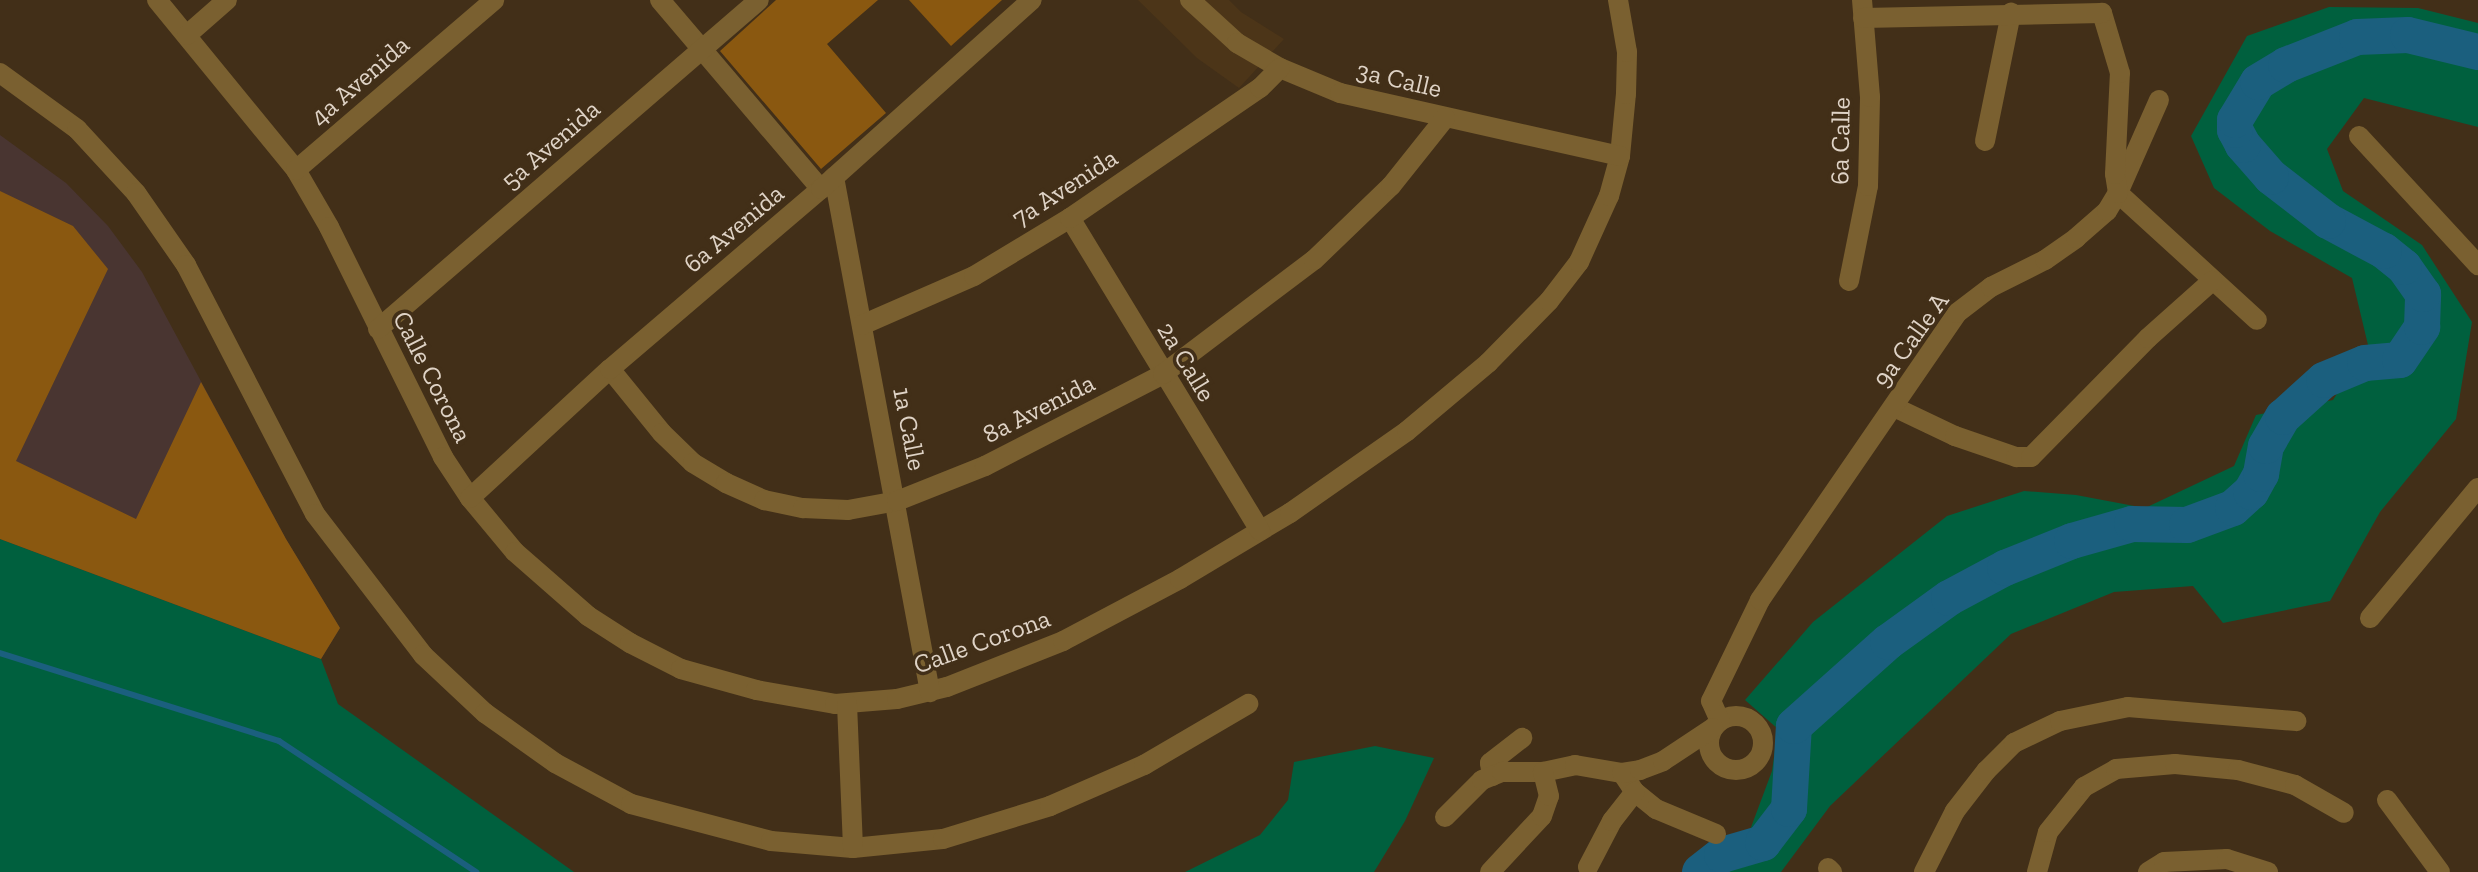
<!DOCTYPE html>
<style>
body{margin:0}
#map{position:relative;width:2478px;height:872px;overflow:hidden;background:#422f18;font-family:"Zilla Slab",serif}
div>[style]{position:absolute}
[style*='--x']{left:calc(var(--x)*1px);top:calc(var(--y)*1px);width:calc(var(--w)*1px);rotate:calc(var(--a)*1deg)}
.built>*{inset:0;background:#4c3518}
.industrial>*{inset:0;background:#493531}
.green>*{inset:0;background:#00603e}
.stream>*{height:6px;margin:-3px;padding:0 3px;transform-origin:3px;border-radius:3px;background:#1b5f7e}
.river>*{height:36px;margin:-18px;padding:0 18px;transform-origin:18px;border-radius:18px;background:#1b5f7e}
.building>*{inset:0;background:#8a5810}
.minor>*{height:20px;margin:-10px;padding:0 10px;transform-origin:10px;border-radius:10px;background:#7a6030}
.minor>.ring{margin:-10px;padding:0;box-sizing:content-box;background:none;border:20px solid #7a6030;border-radius:50%}
span{translate:-50% -50%;white-space:nowrap;text-align:center;line-height:1.15;-webkit-text-stroke:7px #422f18;paint-order:stroke}
.street-label{font-size:26px;color:#dfd3c6}
</style>
<div id="map">
<div class="built">
<div style="clip-path:polygon(1138px 0,1229px 0,1241px 12px,1284px 39px,1239px 88px,1197px 58px)"></div>
</div>
<div class="industrial">
<div style="clip-path:polygon(0 135px,66px 183px,108px 226px,142px 272px,286px 539px,340px 628px,321px 659px,0 539px)"></div>
</div>
<div class="green">
<div style="clip-path:polygon(2329px 7px,2418px 8px,2478px 23px,2478px 127px,2364px 98px,2327px 149px,2343px 191px,2422px 245px,2472px 322px,2456px 419px,2380px 512px,2330px 601px,2223px 623px,2193px 586px,2114px 592px,2011px 634px,1830px 806px,1781px 872px,1729px 872px,1750px 830px,1772px 771px,1778px 729px,1745px 700px,1813px 622px,1947px 516px,2024px 491px,2076px 495px,2145px 508px,2234px 466px,2256px 415px,2333px 400px,2368px 345px,2352px 278px,2270px 231px,2214px 188px,2191px 136px,2247px 36px)"></div>
<div style="clip-path:polygon(0 539px,321px 659px,338px 704px,574px 872px,0 872px)"></div>
<div style="clip-path:polygon(1375px 746px,1434px 758px,1405px 821px,1374px 872px,1185px 872px,1260px 835px,1288px 800px,1294px 762px)"></div>
</div>
<div class="stream">
<div style="--x:0;--y:653;--w:293;--a:17.5"></div>
<div style="--x:279;--y:741;--w:237;--a:33.6"></div>
</div>
<div class="river">
<div style="--x:1700;--y:872;--w:28;--a:-38"></div>
<div style="--x:1722;--y:855;--w:43;--a:-16.3"></div>
<div style="--x:1763;--y:843;--w:43;--a:-52.6"></div>
<div style="--x:1789;--y:809;--w:83;--a:-86.6"></div>
<div style="--x:1794;--y:726;--w:126;--a:-41.8"></div>
<div style="--x:1888;--y:642;--w:75;--a:-35.8"></div>
<div style="--x:1949;--y:598;--w:64;--a:-28.2"></div>
<div style="--x:2005;--y:568;--w:72;--a:-21.9"></div>
<div style="--x:2072;--y:541;--w:62;--a:-15.8"></div>
<div style="--x:2132;--y:524;--w:55;--a:1"></div>
<div style="--x:2187;--y:525;--w:49;--a:-20.3"></div>
<div style="--x:2233;--y:508;--w:24;--a:-42"></div>
<div style="--x:2251;--y:492;--w:21;--a:-61"></div>
<div style="--x:2261;--y:474;--w:28;--a:-80"></div>
<div style="--x:2266;--y:446;--w:34;--a:-60"></div>
<div style="--x:2283;--y:417;--w:55;--a:-42.1"></div>
<div style="--x:2324;--y:380;--w:44;--a:-22.5"></div>
<div style="--x:2365;--y:363;--w:35;--a:-5"></div>
<div style="--x:2400;--y:360;--w:40;--a:-56"></div>
<div style="--x:2422;--y:327;--w:33;--a:-88"></div>
<div style="--x:2423;--y:294;--w:33;--a:-125"></div>
<div style="--x:2404;--y:267;--w:26;--a:-141"></div>
<div style="--x:2384;--y:251;--w:64;--a:-151.8"></div>
<div style="--x:2328;--y:221;--w:72;--a:-142.3"></div>
<div style="--x:2271;--y:177;--w:43;--a:-131.2"></div>
<div style="--x:2243;--y:145;--w:17;--a:-118"></div>
<div style="--x:2235;--y:130;--w:10;--a:-90"></div>
<div style="--x:2235;--y:120;--w:44;--a:-58.8"></div>
<div style="--x:2258;--y:82;--w:33;--a:-31"></div>
<div style="--x:2286;--y:65;--w:76;--a:-21.5"></div>
<div style="--x:2357;--y:37;--w:51;--a:-2.2"></div>
<div style="--x:2408;--y:35;--w:72;--a:13.7"></div>
</div>
<div class="building">
<div style="clip-path:polygon(776px 0,878px 0,827px 44px,886px 113px,821px 169px,720px 51px)"></div>
<div style="clip-path:polygon(909px 0,1002px 0,951px 46px)"></div>
<div style="clip-path:polygon(0 191px,73px 226px,108px 269px,16px 461px,136px 519px,201px 382px,286px 539px,340px 628px,321px 659px,0 539px)"></div>
</div>
<div class="minor">
<div style="--x:157;--y:0;--w:220;--a:50.7"></div>
<div style="--x:296;--y:170;--w:66;--a:59.9"></div>
<div style="--x:329;--y:227;--w:257;--a:63.6"></div>
<div style="--x:443;--y:457;--w:49;--a:56.6"></div>
<div style="--x:470;--y:498;--w:70;--a:50.2"></div>
<div style="--x:515;--y:552;--w:97;--a:41.2"></div>
<div style="--x:588;--y:616;--w:50;--a:32.7"></div>
<div style="--x:630;--y:643;--w:57;--a:27"></div>
<div style="--x:681;--y:669;--w:78;--a:15.6"></div>
<div style="--x:756;--y:690;--w:80;--a:10"></div>
<div style="--x:835;--y:704;--w:62;--a:-4.6"></div>
<div style="--x:897;--y:699;--w:51;--a:-13.5"></div>
<div style="--x:947;--y:687;--w:125;--a:-21.6"></div>
<div style="--x:1063;--y:641;--w:132;--a:-27.9"></div>
<div style="--x:1180;--y:579;--w:128;--a:-31"></div>
<div style="--x:1290;--y:513;--w:143;--a:-35"></div>
<div style="--x:1407;--y:431;--w:106;--a:-40"></div>
<div style="--x:1488;--y:363;--w:87;--a:-45.5"></div>
<div style="--x:1549;--y:301;--w:49;--a:-52.4"></div>
<div style="--x:1579;--y:262;--w:72;--a:-65.6"></div>
<div style="--x:1609;--y:196;--w:41;--a:-74.6"></div>
<div style="--x:1620;--y:156;--w:62;--a:-84.5"></div>
<div style="--x:1626;--y:94;--w:42;--a:-88.6"></div>
<div style="--x:1627;--y:52;--w:53;--a:-99.8"></div>
<div style="--x:660;--y:0;--w:248;--a:49.6"></div>
<div style="--x:1190;--y:0;--w:64;--a:42.5"></div>
<div style="--x:1237;--y:43;--w:50;--a:30.2"></div>
<div style="--x:1280;--y:68;--w:65;--a:22.6"></div>
<div style="--x:1340;--y:93;--w:287;--a:12.7"></div>
<div style="--x:187;--y:35;--w:53;--a:-41.2"></div>
<div style="--x:0;--y:73;--w:95;--a:36"></div>
<div style="--x:77;--y:129;--w:87;--a:47.3"></div>
<div style="--x:136;--y:193;--w:88;--a:55.2"></div>
<div style="--x:186;--y:265;--w:280;--a:62.6"></div>
<div style="--x:315;--y:514;--w:178;--a:52.5"></div>
<div style="--x:423;--y:655;--w:85;--a:43.1"></div>
<div style="--x:485;--y:713;--w:86;--a:35.5"></div>
<div style="--x:555;--y:763;--w:86;--a:28.3"></div>
<div style="--x:631;--y:804;--w:145;--a:14.8"></div>
<div style="--x:771;--y:841;--w:82;--a:4.9"></div>
<div style="--x:853;--y:848;--w:90;--a:-5.7"></div>
<div style="--x:943;--y:839;--w:112;--a:-17.1"></div>
<div style="--x:1050;--y:806;--w:103;--a:-23.6"></div>
<div style="--x:1144;--y:765;--w:121;--a:-30.4"></div>
<div style="--x:2159;--y:100;--w:102;--a:113.8"></div>
<div style="--x:2118;--y:193;--w:188;--a:42.4"></div>
<div style="--x:2359;--y:136;--w:176;--a:47.3"></div>
<div style="--x:1985;--y:141;--w:131;--a:-78.5"></div>
<div style="--x:296;--y:170;--w:261;--a:-40.6"></div>
<div style="--x:834;--y:177;--w:524;--a:79.44"></div>
<div style="--x:1070;--y:218;--w:366;--a:58.7"></div>
<div style="--x:1849;--y:281;--w:97;--a:-78.7"></div>
<div style="--x:1868;--y:186;--w:89;--a:-88.7"></div>
<div style="--x:1870;--y:97;--w:97;--a:-94.7"></div>
<div style="--x:862;--y:325;--w:122;--a:-23.6"></div>
<div style="--x:974;--y:276;--w:112;--a:-31.1"></div>
<div style="--x:1070;--y:218;--w:230;--a:-34.4"></div>
<div style="--x:1260;--y:88;--w:28;--a:-45"></div>
<div style="--x:378;--y:329;--w:503;--a:-40.81"></div>
<div style="--x:610;--y:369;--w:82;--a:50.9"></div>
<div style="--x:662;--y:433;--w:43;--a:44.1"></div>
<div style="--x:693;--y:463;--w:39;--a:31"></div>
<div style="--x:726;--y:483;--w:42;--a:24.1"></div>
<div style="--x:764;--y:500;--w:40;--a:12"></div>
<div style="--x:803;--y:508;--w:45;--a:2.5"></div>
<div style="--x:848;--y:510;--w:50;--a:-10.4"></div>
<div style="--x:897;--y:501;--w:95;--a:-21.7"></div>
<div style="--x:985;--y:466;--w:200;--a:-27.3"></div>
<div style="--x:1163;--y:374;--w:189;--a:-37.1"></div>
<div style="--x:1314;--y:260;--w:107;--a:-43.9"></div>
<div style="--x:1391;--y:186;--w:87;--a:-51.5"></div>
<div style="--x:1894;--y:407;--w:68;--a:25.4"></div>
<div style="--x:1955;--y:436;--w:65;--a:19"></div>
<div style="--x:2016;--y:457;--w:15;--a:0"></div>
<div style="--x:2031;--y:457;--w:167;--a:-45.5"></div>
<div style="--x:2148;--y:338;--w:86;--a:-41.7"></div>
<div style="--x:470;--y:498;--w:190;--a:-42.7"></div>
<div style="--x:610;--y:369;--w:277;--a:-40.5"></div>
<div style="--x:821;--y:189;--w:283;--a:-41.9"></div>
<div style="--x:2370;--y:618;--w:169;--a:-50.3"></div>
<div style="--x:847;--y:704;--w:144;--a:87.6"></div>
<div class="ring" style="left:1709px;top:716px;width:34px;height:34px"></div>
<div style="--x:1720;--y:721;--w:22;--a:-114"></div>
<div style="--x:1711;--y:701;--w:112;--a:-64.1"></div>
<div style="--x:1760;--y:600;--w:348;--a:-55.5"></div>
<div style="--x:1957;--y:313;--w:43;--a:-37.4"></div>
<div style="--x:1991;--y:287;--w:60;--a:-26.6"></div>
<div style="--x:2045;--y:260;--w:38;--a:-35"></div>
<div style="--x:2076;--y:238;--w:41;--a:-41.1"></div>
<div style="--x:2107;--y:211;--w:21;--a:-59"></div>
<div style="--x:2118;--y:193;--w:19;--a:-99"></div>
<div style="--x:2115;--y:174;--w:101;--a:-87.2"></div>
<div style="--x:2120;--y:73;--w:63;--a:-106.7"></div>
<div style="--x:2102;--y:13;--w:239;--a:178.8"></div>
<div style="--x:1622;--y:773;--w:23;--a:56"></div>
<div style="--x:1635;--y:792;--w:27;--a:39"></div>
<div style="--x:1656;--y:809;--w:65;--a:22.6"></div>
<div style="--x:1492;--y:776;--w:13;--a:-99"></div>
<div style="--x:1490;--y:763;--w:41;--a:-38"></div>
<div style="--x:2387;--y:800;--w:89;--a:53.6"></div>
<div style="--x:1445;--y:817;--w:52;--a:-45"></div>
<div style="--x:1482;--y:780;--w:22;--a:-22"></div>
<div style="--x:1502;--y:772;--w:41;--a:0"></div>
<div style="--x:1543;--y:772;--w:33;--a:-12"></div>
<div style="--x:1575;--y:765;--w:48;--a:9.7"></div>
<div style="--x:1622;--y:773;--w:18;--a:-9"></div>
<div style="--x:1640;--y:770;--w:25;--a:-21"></div>
<div style="--x:1663;--y:761;--w:60;--a:-33.4"></div>
<div style="--x:1588;--y:867;--w:52;--a:-62.4"></div>
<div style="--x:1612;--y:821;--w:37;--a:-52"></div>
<div style="--x:1828;--y:868;--w:6;--a:45"></div>
<div style="--x:1490;--y:872;--w:76;--a:-47.1"></div>
<div style="--x:1542;--y:816;--w:21;--a:-71"></div>
<div style="--x:1549;--y:796;--w:25;--a:-104"></div>
<div style="--x:1924;--y:872;--w:68;--a:-63.1"></div>
<div style="--x:1955;--y:811;--w:51;--a:-52.2"></div>
<div style="--x:1986;--y:771;--w:40;--a:-45"></div>
<div style="--x:2014;--y:743;--w:51;--a:-25.6"></div>
<div style="--x:2060;--y:721;--w:69;--a:-11.6"></div>
<div style="--x:2128;--y:707;--w:169;--a:4.8"></div>
<div style="--x:2037;--y:872;--w:41;--a:-74.6"></div>
<div style="--x:2048;--y:832;--w:58;--a:-51.3"></div>
<div style="--x:2084;--y:787;--w:37;--a:-29"></div>
<div style="--x:2116;--y:769;--w:59;--a:-4.8"></div>
<div style="--x:2175;--y:764;--w:63;--a:5.4"></div>
<div style="--x:2238;--y:770;--w:59;--a:14.7"></div>
<div style="--x:2295;--y:785;--w:56;--a:29.7"></div>
<div style="--x:2148;--y:872;--w:19;--a:-32"></div>
<div style="--x:2164;--y:862;--w:63;--a:-2.7"></div>
<div style="--x:2227;--y:859;--w:43;--a:17.6"></div>
</div>
<div class="street-label">
<span style="left:1399px;top:80px;rotate:13deg">3a Calle</span>
<span style="left:360px;top:81px;rotate:-41deg">4a Avenida</span>
<span style="left:1841px;top:141px;rotate:-89deg">6a Calle</span>
<span style="left:551px;top:145px;rotate:-41deg">5a Avenida</span>
<span style="left:1065px;top:188px;rotate:-33deg">7a Avenida</span>
<span style="left:734px;top:229px;rotate:-40deg">6a Avenida</span>
<span style="left:1911px;top:340px;rotate:-54deg">9a Calle A</span>
<span style="left:1186px;top:362px;rotate:59deg">2a Calle</span>
<span style="left:432px;top:377px;rotate:63deg">Calle Corona</span>
<span style="left:1039px;top:409px;rotate:-27deg">8a Avenida</span>
<span style="left:909px;top:429px;rotate:79deg">1a Calle</span>
<span style="left:982px;top:642px;rotate:-20deg">Calle Corona</span>
</div>
</div>
